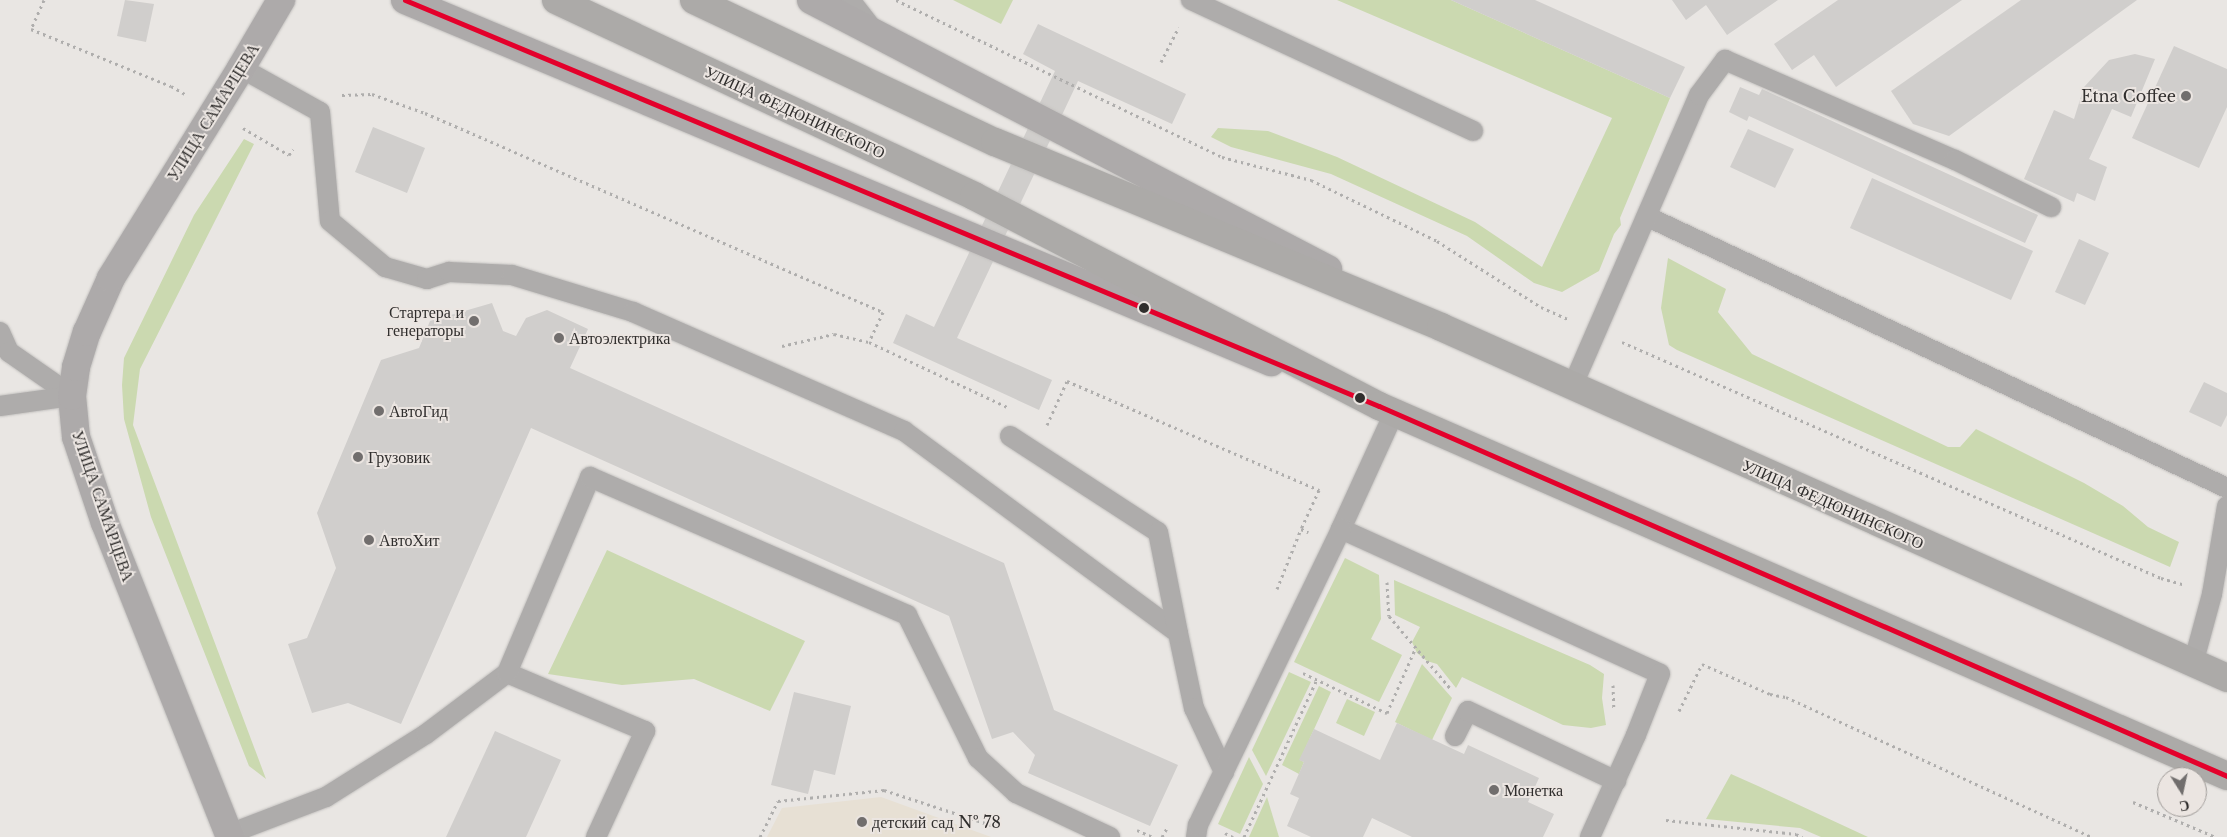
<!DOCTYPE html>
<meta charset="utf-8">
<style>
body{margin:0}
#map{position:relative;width:2227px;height:837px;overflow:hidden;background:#e9e6e3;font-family:"Libre Baskerville",serif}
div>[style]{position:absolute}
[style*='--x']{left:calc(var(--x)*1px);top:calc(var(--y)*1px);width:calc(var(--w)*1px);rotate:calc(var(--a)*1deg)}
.education>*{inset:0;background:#e7e0d4}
.green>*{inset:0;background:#cbd9b0}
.building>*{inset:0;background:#d0cecc}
.path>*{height:3px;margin-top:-1.5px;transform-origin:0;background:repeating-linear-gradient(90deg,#afaead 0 2.5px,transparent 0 6.5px)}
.roads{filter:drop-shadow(0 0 1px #c3c1bf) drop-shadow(0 0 1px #c3c1bf)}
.lane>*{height:20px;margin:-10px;padding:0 10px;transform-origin:10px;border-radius:10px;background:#aeacab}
.secondary>*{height:28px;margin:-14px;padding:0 14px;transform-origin:14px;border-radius:14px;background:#adaaaa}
.highway>*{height:28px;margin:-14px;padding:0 14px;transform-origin:14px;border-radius:14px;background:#acaaa8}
.bus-1>*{height:5px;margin:-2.5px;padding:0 2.5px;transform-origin:2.5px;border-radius:2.5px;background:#e4002b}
.dots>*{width:14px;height:14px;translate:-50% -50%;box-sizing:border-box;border:2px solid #ebe5e1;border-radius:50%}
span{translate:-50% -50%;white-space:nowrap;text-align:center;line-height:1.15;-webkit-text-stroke:4px #ebe5e1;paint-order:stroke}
.poi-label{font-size:16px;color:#302e2d}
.right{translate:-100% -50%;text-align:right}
.left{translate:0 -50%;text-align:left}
.street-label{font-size:16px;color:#302e2d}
.north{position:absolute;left:2157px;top:767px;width:50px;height:50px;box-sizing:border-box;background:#ebe5e1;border:1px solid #a09c99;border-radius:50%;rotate:170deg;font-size:14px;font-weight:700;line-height:20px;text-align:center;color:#302e2d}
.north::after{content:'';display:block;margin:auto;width:18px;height:22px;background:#716e6d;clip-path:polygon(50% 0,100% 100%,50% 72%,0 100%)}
</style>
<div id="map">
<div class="education">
<div style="clip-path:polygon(881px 797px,991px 837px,767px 837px,782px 808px)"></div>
</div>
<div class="green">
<div style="clip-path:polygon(953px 0,1013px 0,1001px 24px)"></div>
<div style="clip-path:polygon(1337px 0,1451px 0,1670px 98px,1620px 218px,1621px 225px,1614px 234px,1599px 271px,1562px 292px,1534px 283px,1467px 236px,1331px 174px,1231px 147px,1211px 137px,1218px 128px,1268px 131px,1337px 157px,1475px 222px,1542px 267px,1612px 118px)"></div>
<div style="clip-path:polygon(244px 139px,254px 144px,140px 369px,133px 425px,266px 779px,249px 766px,151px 517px,124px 419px,122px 385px,124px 358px,194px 215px)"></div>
<div style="clip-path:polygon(1668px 258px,1726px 289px,1718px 312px,1752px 354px,1948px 447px,1960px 447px,1976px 429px,2084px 483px,2123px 506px,2148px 527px,2179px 542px,2170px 567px,1677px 350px,1669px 345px,1661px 308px)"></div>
<div style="clip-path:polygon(607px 550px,805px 641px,770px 711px,694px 679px,622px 685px,548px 674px)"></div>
<div style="clip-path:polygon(1345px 558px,1379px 575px,1381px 619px,1371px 639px,1402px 655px,1379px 702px,1294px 662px)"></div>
<div style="clip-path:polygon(1394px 580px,1590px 665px,1604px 674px,1602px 698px,1606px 725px,1591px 728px,1563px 725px,1462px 677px,1456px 688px,1437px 664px,1427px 661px,1417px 653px,1412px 642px,1420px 627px,1395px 615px)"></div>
<div style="clip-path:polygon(1422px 664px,1452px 698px,1432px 740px,1395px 722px)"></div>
<div style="clip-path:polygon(1289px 672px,1311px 682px,1266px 776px,1252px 750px)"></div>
<div style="clip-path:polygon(1319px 686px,1331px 692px,1300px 760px,1304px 762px,1299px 774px,1282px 765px)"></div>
<div style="clip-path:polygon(1347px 699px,1375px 712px,1364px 736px,1336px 723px)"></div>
<div style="clip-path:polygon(1249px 757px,1263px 784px,1240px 834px,1218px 824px)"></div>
<div style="clip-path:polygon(1731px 774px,1758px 786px,1868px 837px,1821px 837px,1800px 828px,1706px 819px)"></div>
<div style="clip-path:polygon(1267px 797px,1279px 837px,1249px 837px)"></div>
</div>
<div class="building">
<div style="clip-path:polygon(125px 0,154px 4px,146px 42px,117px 36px)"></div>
<div style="clip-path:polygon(1451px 0,1535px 0,1685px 67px,1670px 98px)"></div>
<div style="clip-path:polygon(1672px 0,1778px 0,1727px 35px,1706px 5px,1686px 20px)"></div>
<div style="clip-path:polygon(1838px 0,1962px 0,1836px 87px,1814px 55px,1792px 70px,1774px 44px)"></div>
<div style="clip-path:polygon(2021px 0,2137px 0,1949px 136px,1913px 124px,1891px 91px)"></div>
<div style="clip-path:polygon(1038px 24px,1186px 94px,1172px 124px,1078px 81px,957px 338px,1052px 380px,1039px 410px,893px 343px,906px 314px,934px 327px,1055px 71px,1023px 54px)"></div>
<div style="clip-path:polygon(2174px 46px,2227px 69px,2227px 107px,2199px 168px,2132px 138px)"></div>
<div style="clip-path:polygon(2135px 54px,2155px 59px,2131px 117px,2112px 109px,2089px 159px,2107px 167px,2095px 201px,2077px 193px,2074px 202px,2024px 179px,2054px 110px,2074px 119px,2084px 87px,2109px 60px)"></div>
<div style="clip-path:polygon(1740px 87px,1759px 95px,1762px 89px,2038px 215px,2025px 243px,1749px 116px,1747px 121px,1729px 112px)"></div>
<div style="clip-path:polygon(373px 127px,425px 148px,407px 193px,355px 172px)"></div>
<div style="clip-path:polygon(1748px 129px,1794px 149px,1775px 188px,1730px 167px)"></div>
<div style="clip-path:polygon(1872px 178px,2033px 251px,2011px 300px,1850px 228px)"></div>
<div style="clip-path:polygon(2079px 239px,2109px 253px,2085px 305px,2055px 292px)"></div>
<div style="clip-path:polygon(492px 303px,503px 331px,516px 336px,526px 318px,547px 310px,588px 329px,570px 368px,1004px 563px,1054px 710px,1178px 765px,1150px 826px,1028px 773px,1035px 755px,1013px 732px,992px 739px,949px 616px,531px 428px,401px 724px,348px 703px,312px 713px,288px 644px,307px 638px,336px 568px,317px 513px,381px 360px,419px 348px,430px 321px)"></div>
<div style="clip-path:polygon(2204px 382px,2227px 393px,2227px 415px,2221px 427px,2189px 412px)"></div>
<div style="clip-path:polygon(794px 692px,851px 706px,835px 775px,814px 770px,808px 794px,771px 785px)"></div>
<div style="clip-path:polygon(1397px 723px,1464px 754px,1468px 745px,1539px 778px,1528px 802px,1554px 814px,1543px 837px,1412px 837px,1372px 818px,1363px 837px,1311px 837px,1287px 826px,1299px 798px,1290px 794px,1304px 762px,1299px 760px,1314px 729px,1380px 760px)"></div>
<div style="clip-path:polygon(495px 731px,561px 760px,526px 837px,446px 837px)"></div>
</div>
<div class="path">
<div style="--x:44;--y:0;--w:32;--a:114"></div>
<div style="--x:31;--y:29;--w:151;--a:22.2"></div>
<div style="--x:171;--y:86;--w:16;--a:30"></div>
<div style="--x:896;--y:0;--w:362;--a:25.7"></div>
<div style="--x:1222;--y:157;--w:92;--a:14.5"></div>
<div style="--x:1311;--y:180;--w:140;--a:25.8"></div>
<div style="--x:1437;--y:241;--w:123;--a:32.4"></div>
<div style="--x:1541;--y:307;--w:32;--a:24"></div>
<div style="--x:1161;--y:62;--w:39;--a:-63"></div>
<div style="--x:342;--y:95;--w:30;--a:-2"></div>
<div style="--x:372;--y:94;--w:56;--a:19.7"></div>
<div style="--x:425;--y:113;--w:499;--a:23.5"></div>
<div style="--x:883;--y:312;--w:33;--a:115"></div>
<div style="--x:869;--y:342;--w:153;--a:25.2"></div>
<div style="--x:243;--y:128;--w:53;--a:30.4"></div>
<div style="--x:289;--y:155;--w:7;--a:-56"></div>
<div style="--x:1622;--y:342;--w:588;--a:23.65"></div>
<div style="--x:2161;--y:578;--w:25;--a:16"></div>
<div style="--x:782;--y:346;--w:53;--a:-13"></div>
<div style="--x:834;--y:334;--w:36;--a:13"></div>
<div style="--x:1047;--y:425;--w:48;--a:-65.6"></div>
<div style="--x:1067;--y:381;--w:275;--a:23.4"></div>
<div style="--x:1319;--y:490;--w:43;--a:114.8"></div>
<div style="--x:1301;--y:529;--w:8;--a:23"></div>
<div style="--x:1387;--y:582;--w:34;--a:87"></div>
<div style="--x:1389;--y:616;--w:94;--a:49.7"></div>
<div style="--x:1277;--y:589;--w:65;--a:-68.2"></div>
<div style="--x:1303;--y:673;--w:93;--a:25.5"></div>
<div style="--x:1387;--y:713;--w:72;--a:-66.3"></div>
<div style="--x:1613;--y:685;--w:23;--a:88"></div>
<div style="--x:1679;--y:711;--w:52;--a:-63.9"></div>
<div style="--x:1702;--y:664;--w:74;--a:23.8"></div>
<div style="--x:1770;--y:694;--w:16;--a:11"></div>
<div style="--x:1786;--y:697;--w:337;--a:24.6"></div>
<div style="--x:2133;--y:802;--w:90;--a:22.9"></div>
<div style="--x:1666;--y:820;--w:131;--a:6.1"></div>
<div style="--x:1796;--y:834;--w:7;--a:27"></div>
<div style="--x:1137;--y:830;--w:17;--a:24"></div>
<div style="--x:1225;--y:833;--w:9;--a:27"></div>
<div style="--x:760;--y:837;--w:40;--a:-63.4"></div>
<div style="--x:778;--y:801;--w:107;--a:-5.9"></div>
<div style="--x:884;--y:790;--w:116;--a:18.1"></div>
<div style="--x:994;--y:826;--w:9;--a:-58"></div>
<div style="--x:1162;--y:837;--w:10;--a:-61"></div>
<div style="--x:1244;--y:837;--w:174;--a:-65.2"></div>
</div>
<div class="roads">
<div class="lane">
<div style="--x:850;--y:0;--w:34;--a:52"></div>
<div style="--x:1191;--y:0;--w:311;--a:24.9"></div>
<div style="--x:241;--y:68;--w:90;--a:29.1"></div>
<div style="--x:320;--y:112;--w:109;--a:84.8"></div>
<div style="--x:330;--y:221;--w:72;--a:39.9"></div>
<div style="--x:385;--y:267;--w:44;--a:15.9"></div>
<div style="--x:427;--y:279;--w:23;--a:-18"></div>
<div style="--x:449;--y:272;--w:63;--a:2.7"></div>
<div style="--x:512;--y:275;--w:127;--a:17"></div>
<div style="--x:633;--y:312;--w:296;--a:23.7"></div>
<div style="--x:904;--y:431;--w:340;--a:36.4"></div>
<div style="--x:1178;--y:633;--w:77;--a:78"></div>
<div style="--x:1194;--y:708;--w:71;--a:64.9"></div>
<div style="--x:1648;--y:217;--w:639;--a:25.08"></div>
<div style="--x:0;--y:332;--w:22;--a:66"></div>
<div style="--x:9;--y:352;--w:77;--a:34.9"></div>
<div style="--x:1572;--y:387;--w:318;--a:-66.5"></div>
<div style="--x:1699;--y:95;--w:44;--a:-53.4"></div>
<div style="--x:1725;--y:60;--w:251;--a:23.5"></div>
<div style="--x:1955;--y:160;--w:107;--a:26.1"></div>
<div style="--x:0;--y:406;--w:73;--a:-7.9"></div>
<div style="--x:1394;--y:413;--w:128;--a:114.6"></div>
<div style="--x:1341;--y:529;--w:350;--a:24.4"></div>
<div style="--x:1660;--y:674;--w:66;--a:111.5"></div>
<div style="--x:1636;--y:735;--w:112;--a:114.3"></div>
<div style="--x:1010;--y:436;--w:176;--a:33"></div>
<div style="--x:1158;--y:532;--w:103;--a:78.8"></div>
<div style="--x:2193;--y:664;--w:73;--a:-74.8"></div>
<div style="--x:2212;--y:594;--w:89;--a:-80.3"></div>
<div style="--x:507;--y:673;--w:150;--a:22.8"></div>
<div style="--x:645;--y:731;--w:117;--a:114.8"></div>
<div style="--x:1455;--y:736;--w:28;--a:-63"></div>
<div style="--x:1468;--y:711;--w:164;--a:25.3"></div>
<div style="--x:229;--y:834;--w:104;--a:-20.9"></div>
<div style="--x:326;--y:797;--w:118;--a:-32.2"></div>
<div style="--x:426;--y:734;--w:101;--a:-37"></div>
<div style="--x:507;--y:673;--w:213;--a:-67"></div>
<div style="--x:590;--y:477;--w:346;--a:23.5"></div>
<div style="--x:907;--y:615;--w:160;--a:63.6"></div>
<div style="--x:978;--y:758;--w:52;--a:42.6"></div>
<div style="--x:1016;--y:793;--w:104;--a:25.1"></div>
<div style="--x:1196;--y:837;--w:12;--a:-81"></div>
<div style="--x:1198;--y:825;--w:329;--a:-64.2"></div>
</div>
<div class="secondary">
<div style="--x:405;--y:0;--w:939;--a:22.69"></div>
<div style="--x:811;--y:0;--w:583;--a:27.49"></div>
<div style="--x:230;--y:837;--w:338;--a:-111.7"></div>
<div style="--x:105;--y:523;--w:91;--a:-108.6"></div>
<div style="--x:76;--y:437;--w:41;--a:-95.6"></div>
<div style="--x:72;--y:396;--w:29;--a:-82"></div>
<div style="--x:76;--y:367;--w:37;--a:-73"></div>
<div style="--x:87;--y:332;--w:59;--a:-66"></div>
<div style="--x:111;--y:278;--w:247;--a:-58.2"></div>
<div style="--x:241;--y:68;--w:79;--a:-59.5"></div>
</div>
<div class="highway">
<div style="--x:556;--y:0;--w:462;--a:25.1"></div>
<div style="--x:974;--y:196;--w:456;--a:27.4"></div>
<div style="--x:1379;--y:406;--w:925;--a:23.57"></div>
<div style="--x:694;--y:0;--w:333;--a:25.3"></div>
<div style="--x:995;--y:142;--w:483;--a:22.5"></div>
<div style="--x:1441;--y:327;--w:861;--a:24.06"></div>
</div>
</div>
<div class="bus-1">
<div style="--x:405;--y:0;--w:1055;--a:22.63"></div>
<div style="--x:1379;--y:406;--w:925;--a:23.57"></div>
</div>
<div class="dots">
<div style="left:2186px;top:96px;background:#716e6d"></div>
<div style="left:1144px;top:308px;background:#302e2d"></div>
<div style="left:474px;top:321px;background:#716e6d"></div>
<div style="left:559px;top:338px;background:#716e6d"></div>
<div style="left:1360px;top:398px;background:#302e2d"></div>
<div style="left:379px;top:411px;background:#716e6d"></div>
<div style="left:358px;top:457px;background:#716e6d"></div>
<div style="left:369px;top:540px;background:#716e6d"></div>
<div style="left:1494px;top:790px;background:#716e6d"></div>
<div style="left:862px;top:822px;background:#716e6d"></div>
</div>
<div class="poi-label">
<span class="right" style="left:2176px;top:96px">Etna Coffee</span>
<span class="right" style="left:464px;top:321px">Стартера и<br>генераторы</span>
<span class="left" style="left:569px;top:338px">Автоэлектрика</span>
<span class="left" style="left:389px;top:411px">АвтоГид</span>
<span class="left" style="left:368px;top:457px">Грузовик</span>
<span class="left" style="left:379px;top:540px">АвтоХит</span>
<span class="left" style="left:1504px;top:790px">Монетка</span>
<span class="left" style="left:872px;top:822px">детский сад № 78</span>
</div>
<div class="street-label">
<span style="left:213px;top:112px;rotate:-58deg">УЛИЦА САМАРЦЕВА</span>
<span style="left:795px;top:112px;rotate:25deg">УЛИЦА ФЕДЮНИНСКОГО</span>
<span style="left:1833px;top:504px;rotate:24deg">УЛИЦА ФЕДЮНИНСКОГО</span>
<span style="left:103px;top:506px;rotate:71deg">УЛИЦА САМАРЦЕВА</span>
</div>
<div class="north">С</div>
</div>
